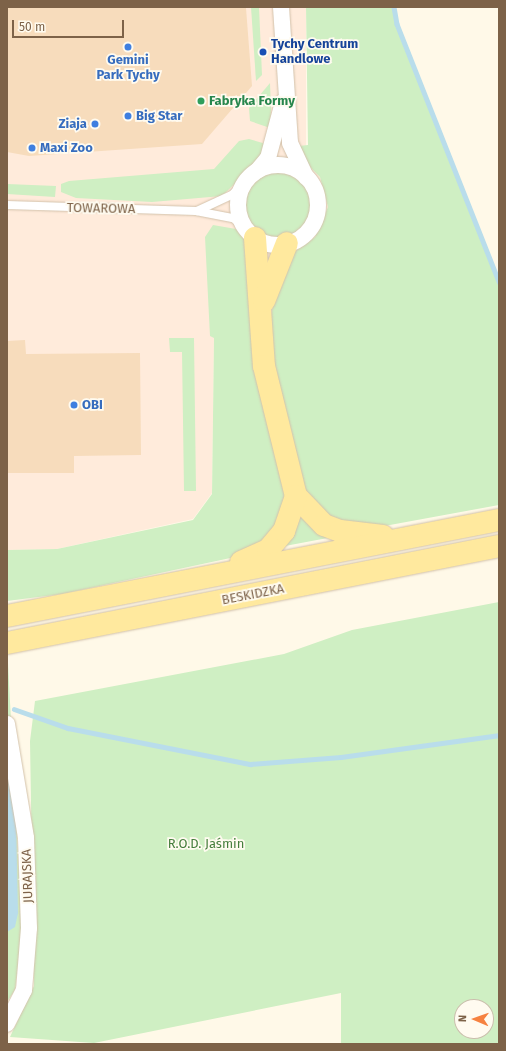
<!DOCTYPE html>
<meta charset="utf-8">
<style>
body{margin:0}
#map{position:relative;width:506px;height:1051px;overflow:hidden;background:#fff9e8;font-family:"Fira Sans",sans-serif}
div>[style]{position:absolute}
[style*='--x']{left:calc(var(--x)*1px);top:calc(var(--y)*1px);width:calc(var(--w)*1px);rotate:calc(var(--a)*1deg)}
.commercial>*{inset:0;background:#ffebdb}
.green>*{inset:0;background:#cfefc3}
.round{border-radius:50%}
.water>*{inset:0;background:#b9ddeb}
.stream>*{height:4.5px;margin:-2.25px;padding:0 2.25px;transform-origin:2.25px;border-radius:2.25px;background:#b9ddeb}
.building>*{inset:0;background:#f7dcbc}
.roads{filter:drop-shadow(0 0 1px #d3c2ab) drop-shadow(0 0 1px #d3c2ab)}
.service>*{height:8px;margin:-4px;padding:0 4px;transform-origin:4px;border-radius:4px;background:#fff}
.minor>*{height:16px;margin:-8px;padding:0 8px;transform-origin:8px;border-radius:8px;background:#fff}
.minor>.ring{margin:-8px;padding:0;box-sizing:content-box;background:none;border:16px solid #fff;border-radius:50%}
.primary>*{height:22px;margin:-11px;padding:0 11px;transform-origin:11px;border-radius:11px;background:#ffe99e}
.dots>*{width:11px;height:11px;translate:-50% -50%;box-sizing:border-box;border:2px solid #fffbf0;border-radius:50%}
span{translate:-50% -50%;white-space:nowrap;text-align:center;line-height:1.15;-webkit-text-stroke:3.5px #fffbf0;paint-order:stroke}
.transit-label{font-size:13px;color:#164399;font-weight:700}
.left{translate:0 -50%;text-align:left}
.shop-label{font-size:13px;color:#366cbe;font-weight:700}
.right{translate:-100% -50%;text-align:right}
.leisure-label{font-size:13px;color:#27864d;font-weight:700}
.street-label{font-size:13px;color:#7d6248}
.park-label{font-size:13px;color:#457e3c}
.frame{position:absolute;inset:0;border:8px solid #7d6248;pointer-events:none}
.north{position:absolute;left:454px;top:999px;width:40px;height:40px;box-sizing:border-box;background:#fffbf0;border:1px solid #cbbead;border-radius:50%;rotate:272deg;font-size:11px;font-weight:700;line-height:16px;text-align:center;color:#7d6248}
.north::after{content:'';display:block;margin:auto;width:14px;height:18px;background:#f68240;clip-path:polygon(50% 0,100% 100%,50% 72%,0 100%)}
.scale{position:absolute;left:12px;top:20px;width:112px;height:18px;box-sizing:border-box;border:2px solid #7d6248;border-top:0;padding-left:5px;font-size:12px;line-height:14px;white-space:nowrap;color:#7d6248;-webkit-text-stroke:3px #fffbf0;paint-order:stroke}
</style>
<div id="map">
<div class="commercial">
<div style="clip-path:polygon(7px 7px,306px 7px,306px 163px,320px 177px,328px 207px,315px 237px,289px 256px,277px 288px,273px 318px,236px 336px,214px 337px,212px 493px,193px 519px,57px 549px,7px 550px)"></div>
</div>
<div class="green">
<div style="clip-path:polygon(251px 7px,259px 7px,262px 75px,256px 81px)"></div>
<div style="clip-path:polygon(306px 7px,394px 7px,397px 24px,499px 278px,499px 505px,368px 529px,337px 525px,307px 496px,274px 381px,268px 328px,277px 288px,289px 256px,315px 237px,328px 207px,320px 177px,304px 161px,299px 146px,308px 145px)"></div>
<div style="clip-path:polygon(270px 83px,271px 109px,270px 128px,250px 121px,249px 108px)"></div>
<div style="clip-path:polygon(249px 139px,266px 144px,259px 160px,222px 196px,152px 202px,76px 198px,61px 192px,61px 184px,69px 181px,214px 169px,239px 141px)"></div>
<div class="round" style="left:246px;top:172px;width:66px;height:66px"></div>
<div style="clip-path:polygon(7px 184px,56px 186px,55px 197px,7px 194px)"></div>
<div style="clip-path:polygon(213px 225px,236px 229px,247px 240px,287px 499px,277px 533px,235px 557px,62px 594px,7px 601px,7px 550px,57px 549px,193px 520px,212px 494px,214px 338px,210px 336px,205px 237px)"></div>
<div style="clip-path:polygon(169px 338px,194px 338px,196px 491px,184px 491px,182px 352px,170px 352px)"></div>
<div style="clip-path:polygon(300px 508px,333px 537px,285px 546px)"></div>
<div style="clip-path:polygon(evenodd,499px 602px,499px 1044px,341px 1044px,341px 993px,94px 1043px,10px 1037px,34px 986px,30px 741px,35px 701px,284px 654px,352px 630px,499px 602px,462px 1007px,486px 1007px,486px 1031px,462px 1031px,462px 1007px)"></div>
<div style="clip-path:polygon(8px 663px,22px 933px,15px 990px,7px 1002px)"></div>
</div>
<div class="water">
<div style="clip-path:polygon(7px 762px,16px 817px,18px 913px,15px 927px,7px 932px)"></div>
</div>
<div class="stream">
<div style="--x:394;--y:7;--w:17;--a:80"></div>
<div style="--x:397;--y:24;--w:277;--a:68.4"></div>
<div style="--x:14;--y:709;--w:57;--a:19.4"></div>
<div style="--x:68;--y:728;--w:186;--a:11.2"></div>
<div style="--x:250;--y:764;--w:91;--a:-4.4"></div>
<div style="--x:341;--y:757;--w:160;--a:-7.9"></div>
</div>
<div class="building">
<div style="clip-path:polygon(7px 7px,242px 7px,246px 8px,252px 86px,202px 144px,29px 156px,7px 152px)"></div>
<div style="clip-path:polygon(25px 340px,26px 354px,140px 353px,141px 455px,74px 456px,74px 473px,7px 473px,7px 341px)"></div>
</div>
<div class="roads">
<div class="service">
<div style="--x:7;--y:205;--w:189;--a:1.8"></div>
<div style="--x:196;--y:211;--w:38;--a:11"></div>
<div style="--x:233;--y:218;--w:14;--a:39"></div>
<div style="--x:197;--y:211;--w:40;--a:-25"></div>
<div style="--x:233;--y:194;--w:22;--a:-47"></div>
</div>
<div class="minor">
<div style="--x:281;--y:7;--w:136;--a:86.2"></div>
<div style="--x:290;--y:143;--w:38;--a:65"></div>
<div class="ring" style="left:238px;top:165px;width:64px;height:64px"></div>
<div style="--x:258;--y:170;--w:16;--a:-50"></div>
<div style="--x:268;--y:158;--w:58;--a:-75"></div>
<div style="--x:7;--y:724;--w:116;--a:80.5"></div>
<div style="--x:26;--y:838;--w:90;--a:88.1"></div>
<div style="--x:29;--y:928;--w:62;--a:94.6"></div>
<div style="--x:24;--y:990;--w:38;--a:117"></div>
</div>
<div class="primary">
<div style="--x:255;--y:238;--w:128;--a:86"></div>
<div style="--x:264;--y:366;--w:134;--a:76.2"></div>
<div style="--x:296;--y:496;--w:40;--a:46"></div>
<div style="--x:324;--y:525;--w:17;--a:21"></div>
<div style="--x:340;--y:531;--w:43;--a:6.6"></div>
<div style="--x:264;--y:301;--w:62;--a:-68.4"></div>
<div style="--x:241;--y:562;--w:30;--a:-24"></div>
<div style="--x:268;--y:550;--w:25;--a:-50"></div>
<div style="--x:284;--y:531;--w:37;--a:-71"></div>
<div style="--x:7;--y:616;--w:501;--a:-11.04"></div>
<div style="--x:7;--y:643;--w:501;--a:-11.15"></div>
</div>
</div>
<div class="dots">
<div style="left:128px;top:47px;background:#3f7fe0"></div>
<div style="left:263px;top:52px;background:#1a4fb4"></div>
<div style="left:201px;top:101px;background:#2e9e5b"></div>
<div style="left:128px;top:116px;background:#3f7fe0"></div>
<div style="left:95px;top:124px;background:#3f7fe0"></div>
<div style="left:32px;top:148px;background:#3f7fe0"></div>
<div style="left:74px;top:405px;background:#3f7fe0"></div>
</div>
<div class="transit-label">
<span class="left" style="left:271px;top:52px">Tychy Centrum<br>Handlowe</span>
</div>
<div class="shop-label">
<span style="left:128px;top:68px">Gemini<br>Park Tychy</span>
<span class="left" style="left:136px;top:116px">Big Star</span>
<span class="right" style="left:87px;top:124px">Ziaja</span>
<span class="left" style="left:40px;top:148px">Maxi Zoo</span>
<span class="left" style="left:82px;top:405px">OBI</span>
</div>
<div class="leisure-label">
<span class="left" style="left:209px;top:101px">Fabryka Formy</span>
</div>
<div class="street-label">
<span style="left:101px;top:209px;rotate:1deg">TOWAROWA</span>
<span style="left:253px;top:595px;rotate:-11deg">BESKIDZKA</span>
<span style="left:28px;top:876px;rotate:-92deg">JURAJSKA</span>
</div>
<div class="park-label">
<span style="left:206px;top:844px">R.O.D. Jaśmin</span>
</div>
<div class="frame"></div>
<div class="north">N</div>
<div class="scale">50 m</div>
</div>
